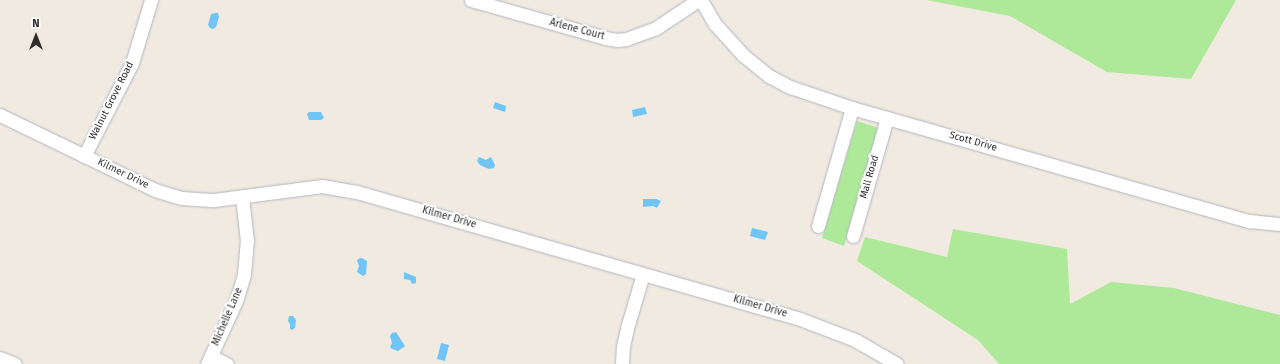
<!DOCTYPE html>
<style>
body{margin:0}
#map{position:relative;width:1280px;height:364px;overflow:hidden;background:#f0eae0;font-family:"Fira Sans",sans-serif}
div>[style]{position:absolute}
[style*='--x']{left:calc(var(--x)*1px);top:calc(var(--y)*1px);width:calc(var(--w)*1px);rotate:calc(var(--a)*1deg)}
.green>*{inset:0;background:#aee99a}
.water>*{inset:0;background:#6fc6f6}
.roads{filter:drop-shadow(0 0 1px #b4b5c2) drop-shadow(0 0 1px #b4b5c2)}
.minor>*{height:13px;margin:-6.5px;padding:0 6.5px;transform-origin:6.5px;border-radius:6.5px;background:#fff}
span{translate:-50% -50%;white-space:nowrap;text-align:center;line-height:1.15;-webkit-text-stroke:4px #fff;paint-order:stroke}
.street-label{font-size:10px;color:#2e2e2e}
.north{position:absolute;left:16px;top:16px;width:40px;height:40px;-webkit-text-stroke:3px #fff;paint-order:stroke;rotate:0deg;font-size:11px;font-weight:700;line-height:16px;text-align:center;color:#2e2e2e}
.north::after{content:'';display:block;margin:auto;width:14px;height:18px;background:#2e2e2e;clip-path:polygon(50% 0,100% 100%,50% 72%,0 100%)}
</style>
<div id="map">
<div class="green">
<div style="clip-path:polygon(926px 0,1236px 0,1191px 79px,1107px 72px,1010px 16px)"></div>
<div style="clip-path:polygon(857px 121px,879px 128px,844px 246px,822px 238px)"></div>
<div style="clip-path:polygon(953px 229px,1067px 249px,1070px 304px,1111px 282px,1174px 288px,1280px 315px,1280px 364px,999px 364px,978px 340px,857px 261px,865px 237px,947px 257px)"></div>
</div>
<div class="water">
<div style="clip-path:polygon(215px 13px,218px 13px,219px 17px,216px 27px,213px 29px,210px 28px,208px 25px,211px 14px)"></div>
<div style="clip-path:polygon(495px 102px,506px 106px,505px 112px,493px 108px)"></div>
<div style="clip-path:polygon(645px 107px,647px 114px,633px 117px,632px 110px)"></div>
<div style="clip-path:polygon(309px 112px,321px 112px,324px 118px,321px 120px,309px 120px,307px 114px)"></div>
<div style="clip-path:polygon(479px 157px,486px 160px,491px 157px,495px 165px,494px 168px,489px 169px,480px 165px,477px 161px)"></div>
<div style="clip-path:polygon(643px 199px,656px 199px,661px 201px,657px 208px,653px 206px,643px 207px)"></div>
<div style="clip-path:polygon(752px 228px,768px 232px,765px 240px,750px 236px)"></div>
<div style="clip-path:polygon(360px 258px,362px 258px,367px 261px,366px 274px,363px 276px,357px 272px,359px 266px,357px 260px)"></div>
<div style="clip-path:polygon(404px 272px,416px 277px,416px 283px,412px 284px,410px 280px,404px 279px)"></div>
<div style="clip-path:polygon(289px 316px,293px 316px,296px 320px,295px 328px,292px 330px,290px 329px,290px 324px,288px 321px)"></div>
<div style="clip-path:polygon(396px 332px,405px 346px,398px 351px,392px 349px,390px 347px,392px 343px,390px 336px,392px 333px)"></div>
<div style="clip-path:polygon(441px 343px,449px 345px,445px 361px,437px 359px)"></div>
</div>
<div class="roads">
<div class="minor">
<div style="--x:471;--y:0;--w:139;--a:15.8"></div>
<div style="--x:605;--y:38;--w:12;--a:9"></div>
<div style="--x:617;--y:40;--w:9;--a:-6"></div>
<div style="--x:626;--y:39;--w:32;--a:-20"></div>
<div style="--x:656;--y:28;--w:50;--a:-33.7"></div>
<div style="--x:701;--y:0;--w:28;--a:60"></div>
<div style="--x:715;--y:24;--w:42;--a:47.9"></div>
<div style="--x:743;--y:55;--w:33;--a:39"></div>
<div style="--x:769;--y:76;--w:24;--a:28"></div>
<div style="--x:790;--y:87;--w:65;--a:18.7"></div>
<div style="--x:852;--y:108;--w:414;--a:15.9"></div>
<div style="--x:1250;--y:221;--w:30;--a:6"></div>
<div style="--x:0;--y:115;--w:172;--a:25.8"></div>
<div style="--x:155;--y:190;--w:28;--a:17"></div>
<div style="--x:182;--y:198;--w:32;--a:4"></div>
<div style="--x:214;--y:200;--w:109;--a:-7.4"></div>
<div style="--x:322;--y:186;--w:36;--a:10"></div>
<div style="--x:357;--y:192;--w:461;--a:16"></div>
<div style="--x:800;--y:319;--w:59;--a:20.9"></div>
<div style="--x:855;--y:340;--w:48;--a:29.7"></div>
<div style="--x:84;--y:156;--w:105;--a:-62.7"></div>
<div style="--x:132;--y:63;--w:66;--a:-73.2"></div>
<div style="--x:818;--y:226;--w:123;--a:-73.9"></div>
<div style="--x:853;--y:236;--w:123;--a:-73.9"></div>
<div style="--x:211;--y:356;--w:18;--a:27"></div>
<div style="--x:0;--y:358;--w:16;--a:22"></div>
<div style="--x:207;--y:364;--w:69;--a:-65.3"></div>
<div style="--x:236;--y:301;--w:28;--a:-73"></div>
<div style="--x:244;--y:274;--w:33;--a:-85"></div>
<div style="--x:247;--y:241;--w:44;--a:-96.5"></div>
<div style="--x:622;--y:364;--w:18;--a:-87"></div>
<div style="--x:623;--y:346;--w:18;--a:-77"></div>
<div style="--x:627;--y:328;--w:56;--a:-73.5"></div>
</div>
</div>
<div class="street-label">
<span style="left:577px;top:30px;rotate:15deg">Arlene Court</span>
<span style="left:112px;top:101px;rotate:-63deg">Walnut Grove Road</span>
<span style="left:973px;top:142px;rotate:16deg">Scott Drive</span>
<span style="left:123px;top:174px;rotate:26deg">Kilmer Drive</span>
<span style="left:870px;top:177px;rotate:-74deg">Mall Road</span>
<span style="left:449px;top:218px;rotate:16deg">Kilmer Drive</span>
<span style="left:760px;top:307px;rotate:16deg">Kilmer Drive</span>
<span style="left:228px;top:317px;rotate:-67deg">Michelle Lane</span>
</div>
<div class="north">N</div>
</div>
